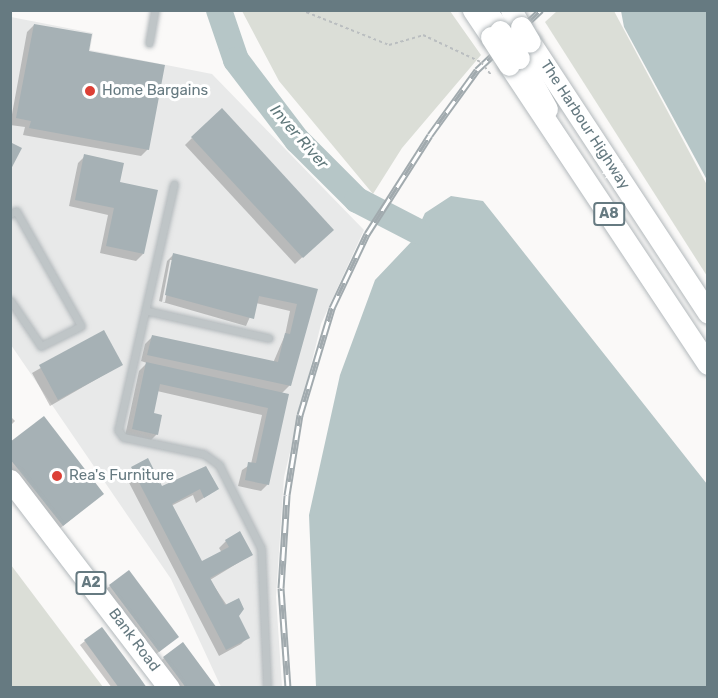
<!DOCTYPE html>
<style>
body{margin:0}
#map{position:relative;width:718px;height:698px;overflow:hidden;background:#faf9f8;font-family:Rubik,sans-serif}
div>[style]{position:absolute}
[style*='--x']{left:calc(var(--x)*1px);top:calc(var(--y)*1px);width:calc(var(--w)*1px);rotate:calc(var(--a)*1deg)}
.built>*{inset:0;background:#e8e9e9}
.green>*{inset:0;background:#dbded7}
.water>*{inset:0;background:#b6c6c7}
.shadow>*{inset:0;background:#0003}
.river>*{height:26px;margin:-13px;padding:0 13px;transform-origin:13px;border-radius:13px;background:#b6c6c7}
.building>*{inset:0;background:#a6b1b5}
.path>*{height:2px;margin-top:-1px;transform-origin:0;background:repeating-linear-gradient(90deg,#babec0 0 3px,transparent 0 6px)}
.roads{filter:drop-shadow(0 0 2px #b3b9bc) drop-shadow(0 0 2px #b3b9bc)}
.service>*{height:7px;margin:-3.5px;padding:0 3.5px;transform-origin:3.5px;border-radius:3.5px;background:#bfc5c7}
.primary>*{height:21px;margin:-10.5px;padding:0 10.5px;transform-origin:10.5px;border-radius:10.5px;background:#fff}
.trunk>*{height:21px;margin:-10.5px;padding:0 10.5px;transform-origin:10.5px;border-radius:10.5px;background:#fff}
.rail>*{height:7px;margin-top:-3.5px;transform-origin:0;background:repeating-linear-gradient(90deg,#fff 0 14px,#a1aaae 0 28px);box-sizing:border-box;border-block:2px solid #a1aaae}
.path-bridge>*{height:2px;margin-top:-1px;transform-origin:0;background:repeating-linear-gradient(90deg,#babec0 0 3px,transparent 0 6px)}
.bridges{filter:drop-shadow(0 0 2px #b3b9bc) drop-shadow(0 0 2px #b3b9bc)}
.primary-bridge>*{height:21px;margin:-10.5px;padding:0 10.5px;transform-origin:10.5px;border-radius:10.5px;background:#fff}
.trunk-bridge>*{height:21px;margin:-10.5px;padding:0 10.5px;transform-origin:10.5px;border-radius:10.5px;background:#fff}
.dots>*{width:16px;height:16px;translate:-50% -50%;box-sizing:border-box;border:3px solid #fff;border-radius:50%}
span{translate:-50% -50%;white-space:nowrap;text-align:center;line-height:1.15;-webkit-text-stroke:6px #fff;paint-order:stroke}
.shield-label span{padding:2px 4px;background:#fff;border:2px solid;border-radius:4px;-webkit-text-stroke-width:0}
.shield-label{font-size:14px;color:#667a81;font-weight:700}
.poi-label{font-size:15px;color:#667a81}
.left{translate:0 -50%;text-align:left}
.street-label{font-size:15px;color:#667a81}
.water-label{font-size:16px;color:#60787b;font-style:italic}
.frame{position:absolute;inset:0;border:12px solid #667a81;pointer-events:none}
</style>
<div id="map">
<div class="built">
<div style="clip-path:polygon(11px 17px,93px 33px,90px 50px,212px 74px,364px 230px,321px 324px,284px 477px,276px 597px,282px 687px,221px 687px,171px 579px,11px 345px)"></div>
</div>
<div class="green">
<div style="clip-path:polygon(242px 11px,450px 11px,481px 55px,402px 148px,373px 194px,279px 81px)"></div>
<div style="clip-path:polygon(557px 11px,614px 11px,707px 185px,707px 276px,545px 22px)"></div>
<div style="clip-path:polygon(10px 565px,11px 565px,103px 687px,11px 687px)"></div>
</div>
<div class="water">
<div style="clip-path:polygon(621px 11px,707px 11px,707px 180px,624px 27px)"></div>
<div style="clip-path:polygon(451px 196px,483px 201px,707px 484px,707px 687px,316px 687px,309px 515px,340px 375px,375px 280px,412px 241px,425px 213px)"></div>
</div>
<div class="shadow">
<div style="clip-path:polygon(34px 25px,87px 52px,148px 149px,141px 156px,23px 135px,25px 127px,10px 125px,27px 32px)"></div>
<div style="clip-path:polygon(192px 138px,325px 236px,295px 264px,185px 145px)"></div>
<div style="clip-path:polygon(85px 156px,118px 183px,143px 254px,136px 261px,100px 253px,108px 215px,69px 206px,78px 163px)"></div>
<div style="clip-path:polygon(evenodd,174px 254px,316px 290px,290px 385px,281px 394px,268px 484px,261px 491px,238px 486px,242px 470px,251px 464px,262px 415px,157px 391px,152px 414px,157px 434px,150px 441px,125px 436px,139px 371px,147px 363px,141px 361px,145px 344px,152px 337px,273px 363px,285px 335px,290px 311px,256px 303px,246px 326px,159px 301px,167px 261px,174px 254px,170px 260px,173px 260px,165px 302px,162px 302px,170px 260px)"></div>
<div style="clip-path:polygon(103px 332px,121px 365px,50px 406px,32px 373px)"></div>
<div style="clip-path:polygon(10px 416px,15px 421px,10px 426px)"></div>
<div style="clip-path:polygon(10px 444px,102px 494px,53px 534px,10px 480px)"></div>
<div style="clip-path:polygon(132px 469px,162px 488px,217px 489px,196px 503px,193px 495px,171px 506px,201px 563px,222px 553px,219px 548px,226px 541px,251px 555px,210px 580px,248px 637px,241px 644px,219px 656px,125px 475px)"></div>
<div style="clip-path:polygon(110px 586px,177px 637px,154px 656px,105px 590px)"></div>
<div style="clip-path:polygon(85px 641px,145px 688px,112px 688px,80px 645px)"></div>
<div style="clip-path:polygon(164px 658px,215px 687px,179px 688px,160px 662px)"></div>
</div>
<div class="river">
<div style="--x:219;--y:10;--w:53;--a:71.2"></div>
<div style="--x:236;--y:60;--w:101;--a:52.7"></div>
<div style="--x:297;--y:140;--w:85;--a:45"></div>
<div style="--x:357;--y:200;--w:68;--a:27.3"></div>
</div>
<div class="building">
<div style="clip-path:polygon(34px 24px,92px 34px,89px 51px,165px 65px,149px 150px,29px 128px,31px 121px,16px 118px)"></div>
<div style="clip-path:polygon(222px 108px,334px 230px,303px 258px,191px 137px)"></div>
<div style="clip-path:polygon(10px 142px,22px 148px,10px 171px)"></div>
<div style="clip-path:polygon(84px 154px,124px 163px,120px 182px,158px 190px,144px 254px,106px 246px,114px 208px,75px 200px)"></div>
<div style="clip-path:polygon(173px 253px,318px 289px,291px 386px,147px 355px,152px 335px,278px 362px,285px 333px,290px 334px,297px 304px,259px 296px,254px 319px,165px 295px)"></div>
<div style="clip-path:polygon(104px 330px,123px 365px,58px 400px,39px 365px)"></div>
<div style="clip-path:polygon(146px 362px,289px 394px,269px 485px,245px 480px,248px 462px,256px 463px,268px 408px,160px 384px,154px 413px,162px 415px,158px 435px,132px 429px)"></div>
<div style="clip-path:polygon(44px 416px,104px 494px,63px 526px,10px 459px,10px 442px)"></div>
<div style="clip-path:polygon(148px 458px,162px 486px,206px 466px,219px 489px,204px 498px,200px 489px,172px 504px,202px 561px,229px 547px,225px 540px,240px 531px,253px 555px,210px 578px,225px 605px,239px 598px,244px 609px,239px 616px,250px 638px,226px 650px,131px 467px)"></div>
<div style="clip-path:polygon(129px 570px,179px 637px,159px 652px,109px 585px)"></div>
<div style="clip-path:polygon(102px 627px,140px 678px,147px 688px,119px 688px,84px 640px)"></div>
<div style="clip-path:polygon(183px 642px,211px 680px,217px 688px,186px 688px,163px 657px)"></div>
</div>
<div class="path">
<div style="--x:301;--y:10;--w:95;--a:21.7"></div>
<div style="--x:389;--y:45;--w:35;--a:-16"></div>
<div style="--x:423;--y:35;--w:64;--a:25"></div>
</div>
<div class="roads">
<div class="service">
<div style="--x:149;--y:43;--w:34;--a:-80"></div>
<div style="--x:174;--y:184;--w:252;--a:102.8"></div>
<div style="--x:118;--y:430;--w:9;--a:54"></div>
<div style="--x:123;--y:437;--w:83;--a:11.9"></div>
<div style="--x:204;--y:454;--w:19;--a:36"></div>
<div style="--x:219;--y:465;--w:93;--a:63.2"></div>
<div style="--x:261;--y:548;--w:140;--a:87.5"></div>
<div style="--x:10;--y:214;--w:7;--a:-27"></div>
<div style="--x:16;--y:211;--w:132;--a:60.5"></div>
<div style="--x:81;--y:326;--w:45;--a:153.4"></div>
<div style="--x:41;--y:346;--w:55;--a:-124"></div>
<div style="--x:148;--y:311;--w:124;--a:12.6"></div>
</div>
<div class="primary">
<div style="--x:486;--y:10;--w:25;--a:56"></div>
<div style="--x:519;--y:58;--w:58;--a:61.2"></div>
<div style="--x:10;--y:480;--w:262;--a:52.6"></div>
</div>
<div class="trunk">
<div style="--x:473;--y:10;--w:32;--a:56"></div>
<div style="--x:511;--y:10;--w:20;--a:60"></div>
<div style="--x:530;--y:42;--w:324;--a:56.7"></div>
<div style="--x:509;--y:65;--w:359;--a:56.4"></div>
</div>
</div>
<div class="rail">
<div style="--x:288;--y:688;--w:100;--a:-94"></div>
<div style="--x:281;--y:588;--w:93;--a:-86.3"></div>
<div style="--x:287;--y:495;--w:81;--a:-80.8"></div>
<div style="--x:300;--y:415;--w:112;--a:-73.3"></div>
<div style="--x:332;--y:308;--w:82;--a:-64.7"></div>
<div style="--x:367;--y:234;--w:117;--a:-57.5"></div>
<div style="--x:430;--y:135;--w:80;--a:-54.1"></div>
<div style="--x:477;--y:70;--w:88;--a:-43.2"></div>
</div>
<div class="path-bridge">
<div style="--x:481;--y:62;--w:16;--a:52"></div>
</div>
<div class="bridges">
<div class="primary-bridge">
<div style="--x:500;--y:31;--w:33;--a:55"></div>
</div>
<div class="trunk-bridge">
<div style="--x:521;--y:27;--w:17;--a:59"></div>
<div style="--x:491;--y:37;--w:33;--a:57"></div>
</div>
</div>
<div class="dots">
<div style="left:90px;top:91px;background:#dc3f35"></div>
<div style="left:57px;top:476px;background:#dc3f35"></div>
</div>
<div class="shield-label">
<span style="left:609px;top:214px">A8</span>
<span style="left:91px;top:583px">A2</span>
</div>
<div class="poi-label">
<span class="left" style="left:102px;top:91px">Home Bargains</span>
<span class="left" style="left:69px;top:476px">Rea's Furniture</span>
</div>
<div class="street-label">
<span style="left:585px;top:125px;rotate:57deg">The Harbour Highway</span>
<span style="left:134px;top:640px;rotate:53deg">Bank Road</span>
</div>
<div class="water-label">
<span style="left:299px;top:137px;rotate:49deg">Inver River</span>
</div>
<div class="frame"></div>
</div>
